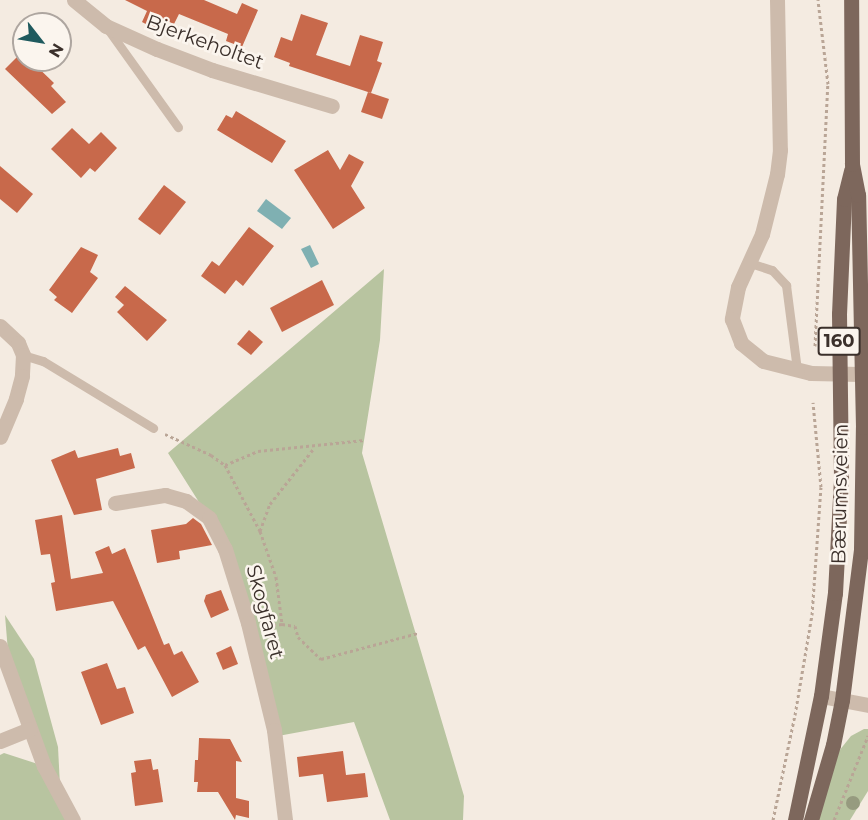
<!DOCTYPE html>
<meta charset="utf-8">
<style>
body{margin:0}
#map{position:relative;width:868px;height:820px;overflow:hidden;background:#f4ebe1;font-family:Montserrat,sans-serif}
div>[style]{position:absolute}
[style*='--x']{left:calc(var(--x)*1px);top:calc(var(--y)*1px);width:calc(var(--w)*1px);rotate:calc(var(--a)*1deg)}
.green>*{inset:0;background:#b8c4a0}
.water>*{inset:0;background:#7fb0b2}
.building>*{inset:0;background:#c8694b}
.path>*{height:3px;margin-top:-1.5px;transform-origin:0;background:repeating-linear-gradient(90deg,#b9a596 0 3px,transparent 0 6px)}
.lane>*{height:9px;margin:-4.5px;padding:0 4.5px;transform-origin:4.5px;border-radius:4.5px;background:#cdbbac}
.street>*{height:15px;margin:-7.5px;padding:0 7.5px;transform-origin:7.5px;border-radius:7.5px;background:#cdbbac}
.primary>*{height:15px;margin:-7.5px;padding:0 7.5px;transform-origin:7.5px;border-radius:7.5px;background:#7d675c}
.trees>*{width:14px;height:14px;margin:-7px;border-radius:50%;background:#969b7f}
span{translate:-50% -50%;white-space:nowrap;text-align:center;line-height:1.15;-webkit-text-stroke:5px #fbf5ee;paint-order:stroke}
.shield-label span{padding:2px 4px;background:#fbf5ee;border:2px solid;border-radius:4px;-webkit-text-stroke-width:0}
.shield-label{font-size:18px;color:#3b302b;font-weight:700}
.street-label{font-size:20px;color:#3b302b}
.north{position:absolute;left:12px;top:12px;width:60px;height:60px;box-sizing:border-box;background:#fbf5ee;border:2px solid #aea6a0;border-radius:50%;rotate:121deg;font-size:16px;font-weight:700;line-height:24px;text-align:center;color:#3b302b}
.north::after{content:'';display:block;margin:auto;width:21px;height:27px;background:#1f5a5e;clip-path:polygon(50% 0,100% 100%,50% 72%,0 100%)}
</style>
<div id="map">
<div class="green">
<div style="clip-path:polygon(384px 269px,380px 340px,362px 453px,464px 796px,463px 820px,390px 820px,354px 722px,278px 736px,209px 518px,168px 453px)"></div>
<div style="clip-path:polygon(5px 615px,34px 659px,58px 747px,60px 786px,47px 761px,8px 652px)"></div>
<div style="clip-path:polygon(864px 729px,868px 729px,868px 791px,850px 820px,818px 820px,839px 751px,851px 736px)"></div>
<div style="clip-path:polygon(4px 753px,44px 766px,73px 820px,0 820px,0 755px)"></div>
</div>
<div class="water">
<div style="clip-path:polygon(266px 199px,291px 218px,282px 229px,257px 211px)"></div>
<div style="clip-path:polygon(310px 245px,319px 264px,311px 268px,301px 249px)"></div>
</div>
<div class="building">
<div style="clip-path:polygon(125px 0,204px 0,237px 14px,242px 3px,258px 10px,242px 47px,226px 41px,228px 34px,179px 14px,174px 24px,163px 19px,157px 30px,142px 22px,147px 11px)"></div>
<div style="clip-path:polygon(301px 14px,328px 23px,316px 55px,350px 66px,360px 35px,383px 42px,377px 61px,382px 63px,371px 93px,289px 66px,290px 63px,274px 57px,281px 37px,292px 41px)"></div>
<div style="clip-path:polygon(22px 52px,24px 60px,30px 60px,54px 83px,51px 86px,66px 102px,52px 114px,5px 69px)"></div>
<div style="clip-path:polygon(368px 92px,389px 99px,382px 119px,361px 112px)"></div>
<div style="clip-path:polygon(236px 111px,286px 141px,272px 163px,217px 130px,226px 115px,232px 118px)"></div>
<div style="clip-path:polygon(72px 128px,89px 144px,101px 132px,117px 148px,95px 172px,90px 168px,81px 178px,51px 149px)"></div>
<div style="clip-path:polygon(328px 150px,340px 170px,349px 154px,364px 162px,351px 186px,365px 208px,333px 229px,294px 170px)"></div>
<div style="clip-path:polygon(0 166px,33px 194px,17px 213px,0 199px)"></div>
<div style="clip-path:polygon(164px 185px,186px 202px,160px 235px,138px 219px)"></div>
<div style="clip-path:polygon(249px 227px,274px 246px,243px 286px,236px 280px,225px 294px,201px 276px,212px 261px,219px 266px)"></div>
<div style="clip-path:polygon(81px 247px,98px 255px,90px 272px,98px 278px,72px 313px,54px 300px,57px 297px,49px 290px)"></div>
<div style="clip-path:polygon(322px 280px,334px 305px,282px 332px,270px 308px)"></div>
<div style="clip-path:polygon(125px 286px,167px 320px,147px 341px,117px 312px,124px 305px,115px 297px)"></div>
<div style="clip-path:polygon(249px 330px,263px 342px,251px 355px,237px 344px)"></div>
<div style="clip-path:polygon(118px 448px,120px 456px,131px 453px,135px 468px,96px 479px,102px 510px,74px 515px,51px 460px,75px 450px,78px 458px)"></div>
<div style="clip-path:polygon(62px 515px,71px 579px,103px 573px,95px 552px,109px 546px,112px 554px,125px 548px,164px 645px,169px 643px,174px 655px,182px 651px,199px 682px,172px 697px,145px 646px,138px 650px,113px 601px,56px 611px,51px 583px,55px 582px,50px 554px,41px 555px,35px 520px)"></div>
<div style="clip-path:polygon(193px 518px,201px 524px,212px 545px,179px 551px,180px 559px,157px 563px,151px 530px,186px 524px)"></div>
<div style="clip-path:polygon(221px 590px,229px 610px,211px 618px,204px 601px,206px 595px)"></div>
<div style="clip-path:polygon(231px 646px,238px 664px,223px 670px,216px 653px)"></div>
<div style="clip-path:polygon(107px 663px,117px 689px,125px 687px,134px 713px,101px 725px,81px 672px)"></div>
<div style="clip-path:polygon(199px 738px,230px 739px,242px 762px,236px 761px,236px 798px,249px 801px,249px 818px,236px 815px,235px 820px,218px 792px,197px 792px,198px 782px,194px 782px,195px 760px,198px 760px)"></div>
<div style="clip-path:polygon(343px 751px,346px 775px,365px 773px,368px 797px,327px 802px,323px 774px,299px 777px,297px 757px)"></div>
<div style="clip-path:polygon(151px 759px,153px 770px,158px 769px,163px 802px,135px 806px,131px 773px,136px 772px,134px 761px)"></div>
</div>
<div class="path">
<div style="--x:815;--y:346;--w:262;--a:-87.2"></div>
<div style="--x:828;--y:84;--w:85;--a:-96.8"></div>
<div style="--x:165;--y:434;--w:51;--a:24.5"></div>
<div style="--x:211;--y:455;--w:17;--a:36"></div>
<div style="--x:225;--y:465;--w:75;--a:62.1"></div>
<div style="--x:260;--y:531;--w:49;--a:70.8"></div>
<div style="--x:276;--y:577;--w:47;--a:82.7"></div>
<div style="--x:282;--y:624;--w:16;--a:173"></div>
<div style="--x:225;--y:465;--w:36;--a:-23"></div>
<div style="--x:258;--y:451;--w:107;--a:-5.9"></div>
<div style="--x:260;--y:531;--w:29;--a:-70"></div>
<div style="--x:270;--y:504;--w:71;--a:-51.8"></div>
<div style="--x:282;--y:624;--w:13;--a:9"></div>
<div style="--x:295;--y:626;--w:11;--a:75"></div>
<div style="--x:298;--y:637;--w:32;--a:44"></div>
<div style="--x:321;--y:659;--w:100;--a:-15"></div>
<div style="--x:773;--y:820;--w:107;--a:-78.2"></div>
<div style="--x:795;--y:715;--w:101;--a:-80.4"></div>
<div style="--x:812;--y:615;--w:128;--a:-86"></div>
<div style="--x:821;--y:487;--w:85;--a:-95.4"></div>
<div style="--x:834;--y:820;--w:91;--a:-68"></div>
</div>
<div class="lane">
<div style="--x:107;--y:28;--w:122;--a:54.4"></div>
<div style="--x:750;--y:263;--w:23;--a:18"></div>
<div style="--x:772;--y:270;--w:21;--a:47"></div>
<div style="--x:786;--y:285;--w:86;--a:82.6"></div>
<div style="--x:23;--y:355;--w:21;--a:17"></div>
<div style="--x:43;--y:361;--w:129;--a:31.3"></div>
</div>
<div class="street">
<div style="--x:74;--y:0;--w:41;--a:39.1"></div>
<div style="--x:106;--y:26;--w:56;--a:24.3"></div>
<div style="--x:157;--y:49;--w:59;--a:20.9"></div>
<div style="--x:212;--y:70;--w:125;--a:16.7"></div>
<div style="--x:777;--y:0;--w:150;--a:88.9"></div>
<div style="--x:780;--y:150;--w:24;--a:97"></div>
<div style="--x:777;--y:174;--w:62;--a:104"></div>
<div style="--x:762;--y:234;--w:58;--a:114.4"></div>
<div style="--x:738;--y:287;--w:33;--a:101"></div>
<div style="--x:732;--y:319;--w:26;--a:69"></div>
<div style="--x:741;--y:343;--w:28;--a:39"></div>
<div style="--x:763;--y:361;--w:49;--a:14"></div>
<div style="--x:811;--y:373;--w:49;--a:1.2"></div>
<div style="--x:0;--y:326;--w:25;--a:43"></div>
<div style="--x:18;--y:343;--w:13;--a:67"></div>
<div style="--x:23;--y:355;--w:21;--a:93"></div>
<div style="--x:22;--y:376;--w:24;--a:105"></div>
<div style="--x:16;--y:399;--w:41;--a:112.8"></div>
<div style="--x:115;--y:503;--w:51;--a:-9.1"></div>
<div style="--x:165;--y:495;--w:22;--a:16"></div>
<div style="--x:186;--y:501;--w:29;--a:36"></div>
<div style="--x:209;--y:518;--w:35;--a:63"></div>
<div style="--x:225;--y:549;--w:77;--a:72.7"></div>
<div style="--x:248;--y:623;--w:110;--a:76.3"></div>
<div style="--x:274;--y:730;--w:91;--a:83"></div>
<div style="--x:0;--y:646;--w:128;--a:69.9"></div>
<div style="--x:44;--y:766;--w:61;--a:61.8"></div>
<div style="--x:821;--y:696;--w:48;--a:10.8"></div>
<div style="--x:0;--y:741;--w:32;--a:-22"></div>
</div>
<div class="primary">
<div style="--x:795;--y:820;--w:127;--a:-78.2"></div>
<div style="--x:821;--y:696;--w:104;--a:-82.3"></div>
<div style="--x:835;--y:593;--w:116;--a:-87"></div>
<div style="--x:841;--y:477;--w:163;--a:-90.7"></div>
<div style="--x:839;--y:314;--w:115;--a:-87.5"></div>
<div style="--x:844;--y:199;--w:30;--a:-76"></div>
<div style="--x:811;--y:820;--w:78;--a:-73.7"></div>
<div style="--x:833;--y:745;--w:46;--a:-78.7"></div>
<div style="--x:842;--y:700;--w:152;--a:-82.8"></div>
<div style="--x:861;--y:549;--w:122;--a:-89.1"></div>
<div style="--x:863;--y:427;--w:232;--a:-91.2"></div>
<div style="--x:858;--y:195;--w:32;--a:-101"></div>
<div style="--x:852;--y:164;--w:164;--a:-90.3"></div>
</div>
<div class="trees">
<div style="left:853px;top:803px"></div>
</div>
<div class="shield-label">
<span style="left:839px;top:341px">160</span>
</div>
<div class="street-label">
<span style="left:205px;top:42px;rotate:20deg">Bjerkeholtet</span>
<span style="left:840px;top:494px;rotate:-89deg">Bærumsveien</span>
<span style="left:265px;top:612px;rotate:75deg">Skogfaret</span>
</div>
<div class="north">N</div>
</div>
